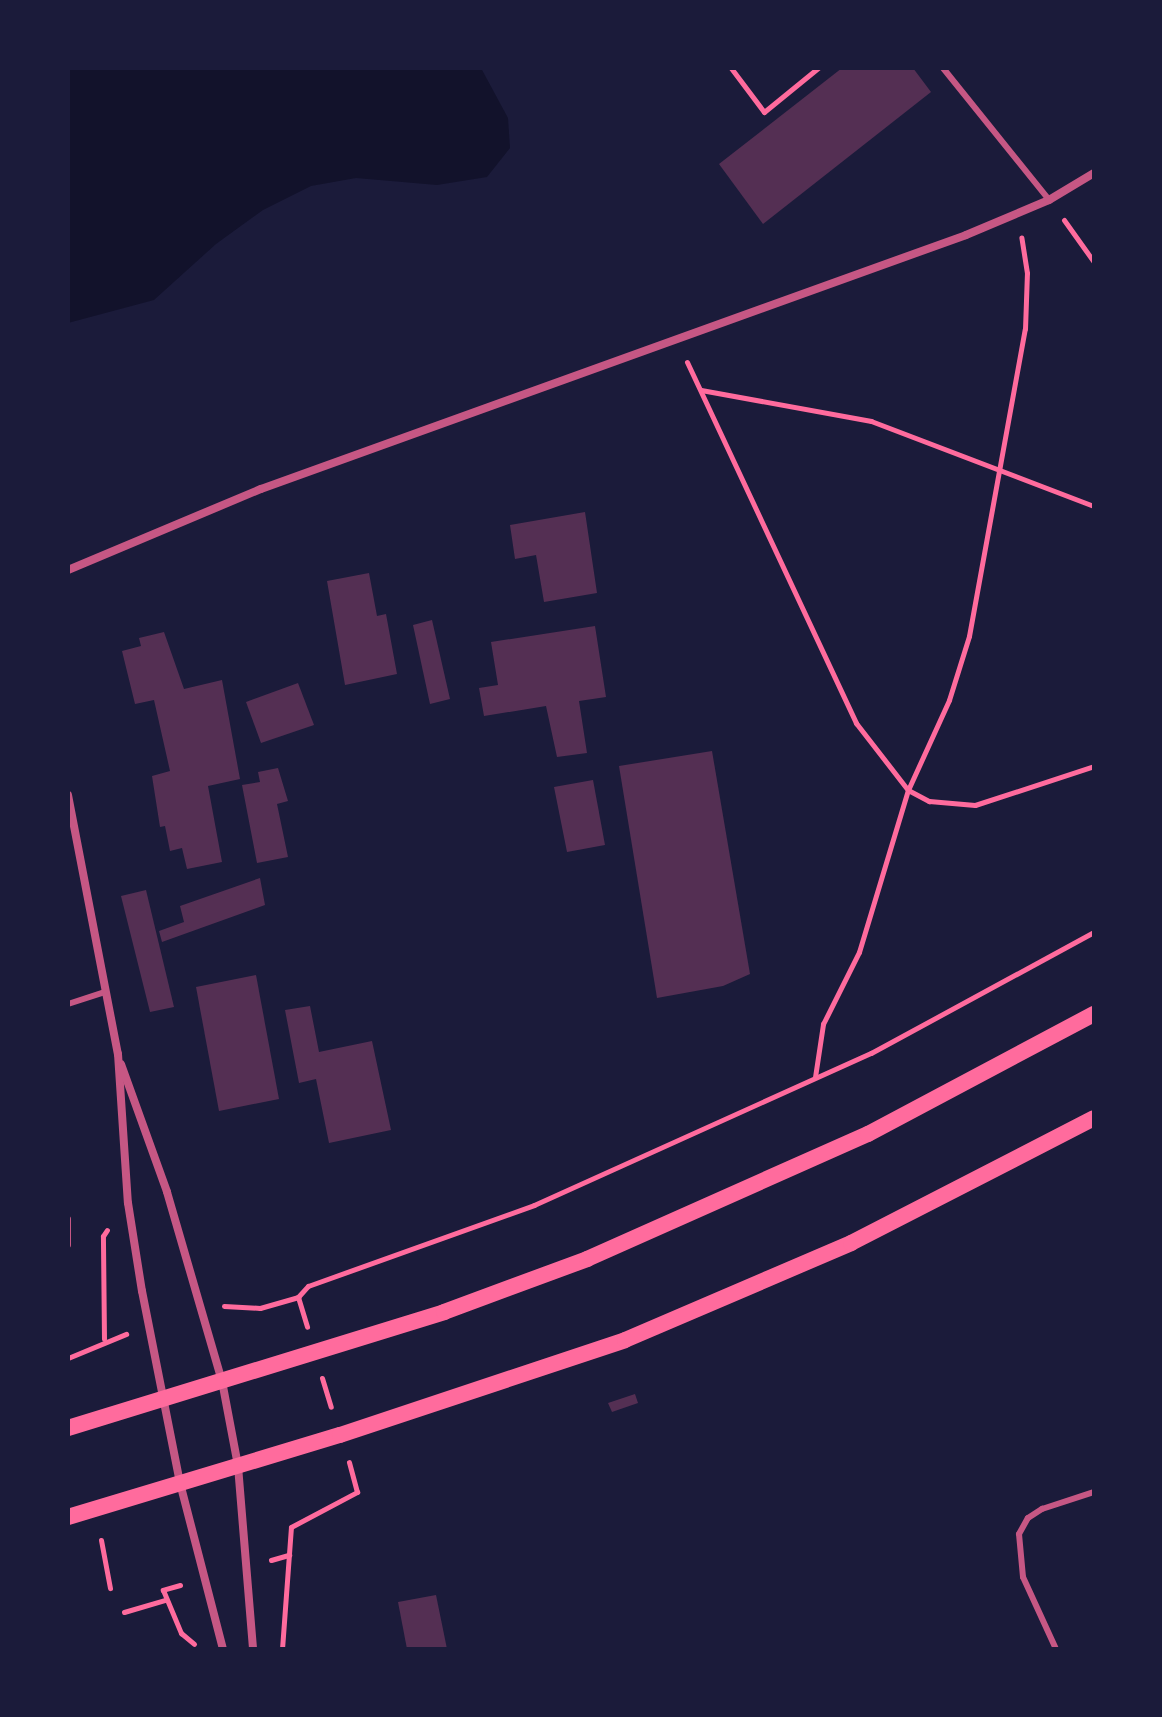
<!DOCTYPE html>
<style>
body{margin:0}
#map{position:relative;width:1162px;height:1717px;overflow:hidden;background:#1b1b3a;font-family:"Roboto Serif",serif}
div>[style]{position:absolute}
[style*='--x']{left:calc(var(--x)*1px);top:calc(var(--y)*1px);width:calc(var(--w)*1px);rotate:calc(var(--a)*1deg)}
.water>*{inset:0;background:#12122b}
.building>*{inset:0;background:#542f53}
.path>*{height:5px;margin:-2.5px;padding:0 2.5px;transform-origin:2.5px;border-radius:2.5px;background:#ff6b9d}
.service>*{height:6px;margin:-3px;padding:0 3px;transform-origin:3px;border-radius:3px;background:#c65784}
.minor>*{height:8px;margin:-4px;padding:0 4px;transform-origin:4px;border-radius:4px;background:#c65784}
.secondary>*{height:16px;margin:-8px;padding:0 8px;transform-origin:8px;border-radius:8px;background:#ff6b9d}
span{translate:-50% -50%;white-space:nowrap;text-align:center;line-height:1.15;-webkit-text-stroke:7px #1b1b3a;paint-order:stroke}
.frame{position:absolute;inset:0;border:70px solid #1b1b3a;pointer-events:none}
</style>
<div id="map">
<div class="water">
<div style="clip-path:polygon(68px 68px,481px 68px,508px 118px,510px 148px,487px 177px,437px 185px,356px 178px,311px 186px,263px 210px,216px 244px,154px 300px,68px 323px)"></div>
</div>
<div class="building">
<div style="clip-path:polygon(842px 68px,913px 68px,931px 92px,763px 224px,719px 164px)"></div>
<div style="clip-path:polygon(585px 512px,597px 593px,544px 602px,536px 555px,515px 559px,510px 525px)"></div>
<div style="clip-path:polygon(369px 573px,377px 616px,386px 614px,397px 674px,345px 685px,327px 581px)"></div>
<div style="clip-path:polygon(432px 620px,450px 699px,430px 704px,413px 625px)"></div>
<div style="clip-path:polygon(595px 626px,606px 697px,579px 701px,587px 753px,557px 757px,546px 706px,484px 716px,479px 688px,498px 685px,491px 642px)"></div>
<div style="clip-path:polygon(164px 632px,184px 689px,222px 680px,240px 779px,208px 786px,222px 862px,187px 869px,182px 848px,170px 851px,165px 826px,160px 827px,152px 776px,170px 771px,154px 700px,135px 704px,122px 651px,141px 646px,139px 638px)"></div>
<div style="clip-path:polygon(298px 683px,314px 725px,261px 743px,246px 702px)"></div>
<div style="clip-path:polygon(712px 751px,750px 974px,723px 986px,657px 998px,619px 766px)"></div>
<div style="clip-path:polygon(278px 768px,288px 801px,277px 804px,288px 857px,257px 863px,242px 785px,260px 782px,258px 772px)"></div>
<div style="clip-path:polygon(593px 780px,605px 845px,567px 852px,554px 787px)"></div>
<div style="clip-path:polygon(260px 878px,265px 905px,162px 942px,159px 931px,184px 922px,180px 906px)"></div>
<div style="clip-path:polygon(146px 890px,174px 1007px,150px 1012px,121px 896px)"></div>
<div style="clip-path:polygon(256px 975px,279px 1099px,219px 1111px,196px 987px)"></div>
<div style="clip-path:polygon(310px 1006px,319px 1052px,372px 1041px,391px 1130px,329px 1143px,316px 1079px,299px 1083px,285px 1010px)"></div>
<div style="clip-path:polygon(635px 1394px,638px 1403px,612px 1412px,608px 1403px)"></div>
<div style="clip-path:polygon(436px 1595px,447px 1649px,407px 1649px,398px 1602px)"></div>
</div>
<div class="path">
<div style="--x:731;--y:68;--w:55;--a:53.1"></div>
<div style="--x:764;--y:112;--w:70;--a:-39.2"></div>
<div style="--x:1064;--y:220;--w:52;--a:54.5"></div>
<div style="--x:687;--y:362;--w:399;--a:64.9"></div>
<div style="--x:856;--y:723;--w:85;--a:52.2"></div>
<div style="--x:908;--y:790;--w:24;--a:28"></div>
<div style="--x:929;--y:801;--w:46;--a:5"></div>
<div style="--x:975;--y:805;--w:125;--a:-18.1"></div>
<div style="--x:701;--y:390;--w:173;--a:10.3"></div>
<div style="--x:871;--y:421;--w:239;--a:20.9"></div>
<div style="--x:815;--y:1077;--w:54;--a:-81.4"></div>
<div style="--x:823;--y:1024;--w:80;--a:-63.4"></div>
<div style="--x:859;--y:952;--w:169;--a:-73.2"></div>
<div style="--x:908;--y:790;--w:99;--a:-65.5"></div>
<div style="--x:949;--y:700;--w:67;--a:-72.6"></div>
<div style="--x:969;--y:636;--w:312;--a:-79.7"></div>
<div style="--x:1025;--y:329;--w:56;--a:-88"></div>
<div style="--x:1027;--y:273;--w:36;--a:-99"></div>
<div style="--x:298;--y:1297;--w:31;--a:73"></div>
<div style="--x:224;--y:1306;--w:36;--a:3"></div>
<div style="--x:260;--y:1308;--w:40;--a:-16"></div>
<div style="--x:298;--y:1297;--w:15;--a:-48"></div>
<div style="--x:308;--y:1286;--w:240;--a:-19.7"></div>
<div style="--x:534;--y:1205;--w:370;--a:-24.3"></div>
<div style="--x:871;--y:1053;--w:254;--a:-28.5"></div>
<div style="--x:104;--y:1339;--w:103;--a:-90.6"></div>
<div style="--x:103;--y:1236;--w:7;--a:-56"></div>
<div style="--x:68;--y:1358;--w:63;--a:-22.5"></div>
<div style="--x:322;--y:1378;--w:30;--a:73"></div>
<div style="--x:101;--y:1540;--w:49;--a:79.4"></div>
<div style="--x:271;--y:1560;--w:19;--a:-16"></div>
<div style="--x:180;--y:1585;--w:18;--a:164"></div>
<div style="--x:163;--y:1590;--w:47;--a:67.3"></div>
<div style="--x:181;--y:1633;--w:17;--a:40"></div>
<div style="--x:124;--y:1612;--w:43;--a:-16.3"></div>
<div style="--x:282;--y:1649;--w:122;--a:-85.8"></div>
<div style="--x:291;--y:1527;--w:75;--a:-27.9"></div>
<div style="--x:357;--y:1492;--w:31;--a:-105"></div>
</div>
<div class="service">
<div style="--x:943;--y:68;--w:169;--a:51.2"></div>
<div style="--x:68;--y:1004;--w:40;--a:-18"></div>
<div style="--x:68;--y:1219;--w:26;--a:90"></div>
<div style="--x:1056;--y:1649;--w:79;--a:-114.6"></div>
<div style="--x:1023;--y:1577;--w:43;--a:-95.3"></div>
<div style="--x:1019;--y:1534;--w:18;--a:-61"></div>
<div style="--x:1028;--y:1518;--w:17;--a:-33"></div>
<div style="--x:1042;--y:1509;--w:55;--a:-18.1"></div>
</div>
<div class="minor">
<div style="--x:68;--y:570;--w:209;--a:-22.8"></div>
<div style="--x:261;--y:489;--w:749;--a:-19.81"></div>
<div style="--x:966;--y:235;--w:90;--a:-22.9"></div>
<div style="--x:1049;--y:200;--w:52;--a:-31"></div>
<div style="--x:68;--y:795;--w:264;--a:79.1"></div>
<div style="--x:118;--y:1054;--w:149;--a:86.2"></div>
<div style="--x:128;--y:1203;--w:89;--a:81"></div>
<div style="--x:142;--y:1291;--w:196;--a:78.8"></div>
<div style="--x:180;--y:1483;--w:171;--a:75.5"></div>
<div style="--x:121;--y:1064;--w:136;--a:70.2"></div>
<div style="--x:167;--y:1192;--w:197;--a:73.8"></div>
<div style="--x:222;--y:1381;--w:86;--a:79.3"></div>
<div style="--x:238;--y:1466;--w:184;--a:85.3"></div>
</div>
<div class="secondary">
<div style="--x:68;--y:1428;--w:393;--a:-17.1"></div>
<div style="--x:444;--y:1312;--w:153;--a:-20.3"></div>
<div style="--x:587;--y:1259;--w:308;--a:-24"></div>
<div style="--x:868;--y:1134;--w:256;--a:-28"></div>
<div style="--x:68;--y:1517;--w:284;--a:-16.8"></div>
<div style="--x:340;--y:1435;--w:300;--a:-18.4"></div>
<div style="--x:625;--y:1340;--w:246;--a:-23.2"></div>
<div style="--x:851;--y:1243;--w:273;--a:-27.2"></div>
</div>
<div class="frame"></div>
</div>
